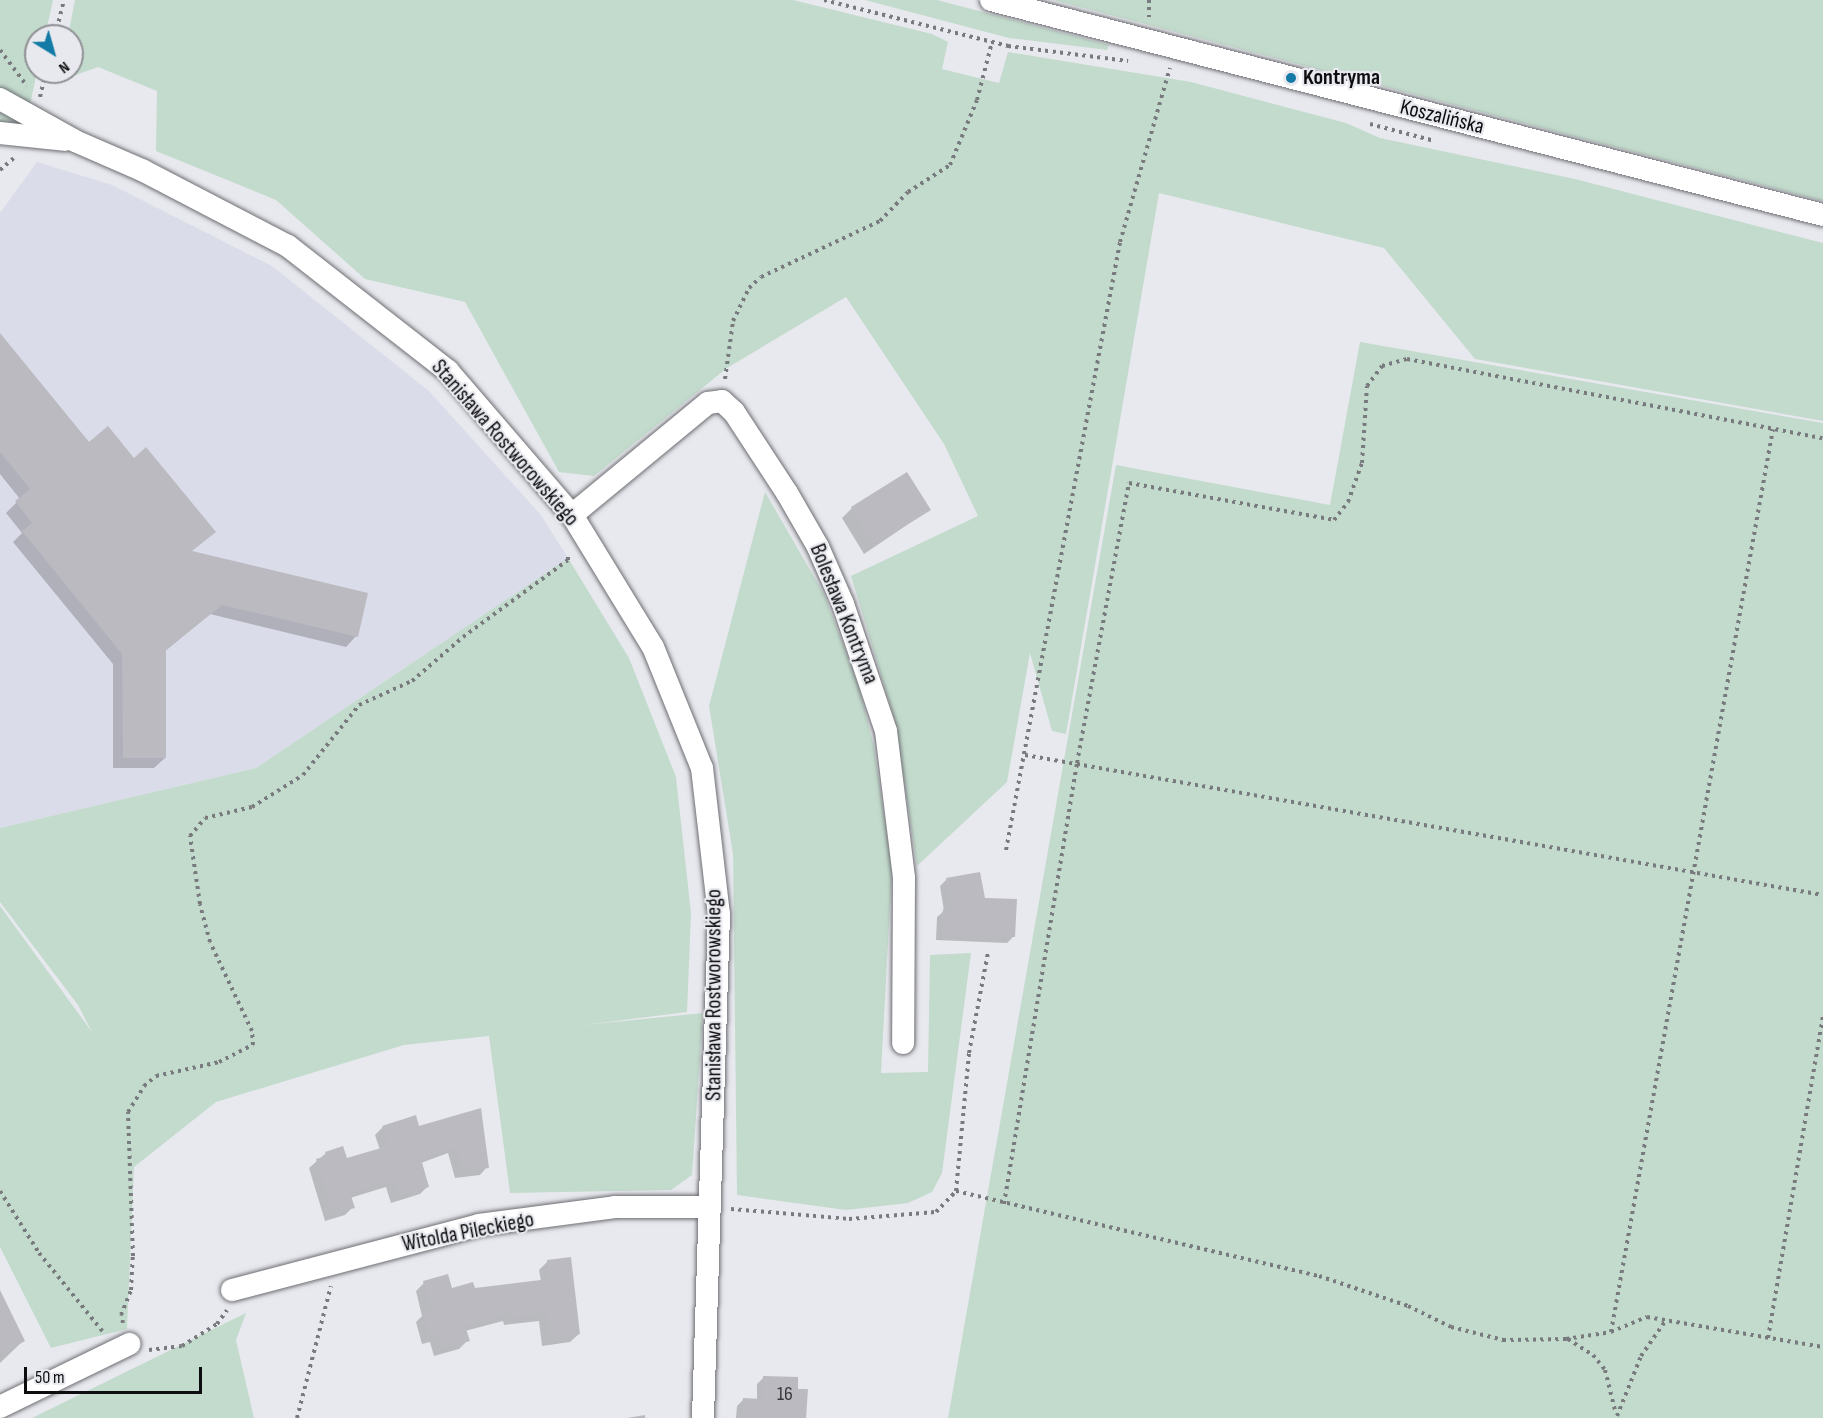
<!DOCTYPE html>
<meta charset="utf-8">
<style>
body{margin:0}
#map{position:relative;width:1823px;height:1418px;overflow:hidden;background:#e8e9ee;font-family:"Sofia Sans Condensed",sans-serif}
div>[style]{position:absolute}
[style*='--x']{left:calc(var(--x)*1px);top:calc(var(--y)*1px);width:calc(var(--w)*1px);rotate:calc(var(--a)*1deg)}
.built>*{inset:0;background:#dbdce9}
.green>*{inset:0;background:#c3dbcd}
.shadow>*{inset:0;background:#0003}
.building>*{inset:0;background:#babac0}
.path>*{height:4px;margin-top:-2px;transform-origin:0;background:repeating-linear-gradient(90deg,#797a7d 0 3px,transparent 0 7.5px)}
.roads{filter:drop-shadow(0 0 2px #6d6e73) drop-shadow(0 0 2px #6d6e73)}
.minor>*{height:22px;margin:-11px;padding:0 11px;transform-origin:11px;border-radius:11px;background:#fff}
.dots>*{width:16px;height:16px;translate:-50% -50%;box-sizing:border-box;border:3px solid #e8e9ee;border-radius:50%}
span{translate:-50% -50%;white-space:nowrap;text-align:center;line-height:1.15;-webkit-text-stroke:4.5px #e8e9ee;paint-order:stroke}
.number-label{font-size:20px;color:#38383b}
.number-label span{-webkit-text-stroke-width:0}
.poi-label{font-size:22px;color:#0d0d0f;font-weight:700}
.left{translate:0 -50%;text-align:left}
.street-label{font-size:22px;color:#0d0d0f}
.north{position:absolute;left:24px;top:24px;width:60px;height:60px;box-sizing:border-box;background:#e8e9ee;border:2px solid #909195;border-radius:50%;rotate:143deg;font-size:16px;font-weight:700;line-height:24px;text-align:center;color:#0d0d0f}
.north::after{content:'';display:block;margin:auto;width:21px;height:27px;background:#137ba6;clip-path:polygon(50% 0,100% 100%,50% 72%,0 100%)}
.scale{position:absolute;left:24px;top:1367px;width:178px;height:27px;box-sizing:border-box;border:3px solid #0d0d0f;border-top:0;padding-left:8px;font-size:18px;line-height:21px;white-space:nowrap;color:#0d0d0f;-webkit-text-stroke:4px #e8e9ee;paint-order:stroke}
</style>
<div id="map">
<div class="built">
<div style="clip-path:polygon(37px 162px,112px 185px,272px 266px,429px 391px,540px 514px,568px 558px,256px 768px,0 828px,0 213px)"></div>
</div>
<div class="green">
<div style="clip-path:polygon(0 0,53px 0,45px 36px,36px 36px,37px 72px,26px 123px,0 140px)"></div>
<div style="clip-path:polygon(75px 0,793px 0,932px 34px,948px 42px,942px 69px,999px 83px,1008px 52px,1191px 82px,1346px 123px,1380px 138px,1575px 179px,1823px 243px,1823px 421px,1475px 359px,1384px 248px,1159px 193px,1066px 734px,1052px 731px,1030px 653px,1007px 782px,917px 866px,895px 721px,851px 576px,978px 516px,944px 444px,846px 297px,727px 368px,594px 476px,559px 472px,465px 302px,365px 279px,276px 200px,156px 151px,157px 91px,98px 67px,59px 81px,60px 72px,72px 72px,72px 36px,68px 36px)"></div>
<div style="clip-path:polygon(865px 0,937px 0,1109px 45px,1107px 50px,1009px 38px)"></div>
<div style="clip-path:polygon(1053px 0,1823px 0,1823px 201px,1580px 138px)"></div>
<div style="clip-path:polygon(1360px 342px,1823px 423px,1823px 1418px,948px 1418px,1116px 465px,1330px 505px)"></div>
<div style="clip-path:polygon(765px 492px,824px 594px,859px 687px,874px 747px,892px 868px,881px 1073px,928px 1072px,930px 955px,971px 953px,942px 1173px,932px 1192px,908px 1203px,846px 1210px,737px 1195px,733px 854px,709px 706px)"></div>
<div style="clip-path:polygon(568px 558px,629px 658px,676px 777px,691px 913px,687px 1012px,584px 1025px,703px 1013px,692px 1175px,671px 1190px,510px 1193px,489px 1036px,404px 1045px,216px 1102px,134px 1167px,127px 1329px,51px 1348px,0 1247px,0 906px,92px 1032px,78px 1005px,0 902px,0 828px,256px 768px)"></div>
<div style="clip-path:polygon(246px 1313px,236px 1340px,254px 1418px,32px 1418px)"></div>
</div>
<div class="shadow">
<div style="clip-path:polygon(0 345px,190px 552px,356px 636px,346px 647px,210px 614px,164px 652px,165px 758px,154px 768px,113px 768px,113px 664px,13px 542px,22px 533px,6px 513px,20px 499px,0 474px)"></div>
<div style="clip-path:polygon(852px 508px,929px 510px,864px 554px,842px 518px)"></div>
<div style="clip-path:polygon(946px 880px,984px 899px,1014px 936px,1007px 943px,936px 940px,937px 917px,944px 911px,940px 886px)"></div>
<div style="clip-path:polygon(480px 1110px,487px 1167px,480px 1175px,455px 1178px,448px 1153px,421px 1163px,428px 1186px,420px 1194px,391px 1203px,386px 1187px,350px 1198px,353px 1207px,345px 1215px,325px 1221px,309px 1168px,326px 1153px,346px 1160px,380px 1150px,375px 1135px,383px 1127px,418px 1128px)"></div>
<div style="clip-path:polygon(548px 1261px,579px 1334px,570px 1342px,542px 1346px,539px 1321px,504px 1325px,503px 1321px,465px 1331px,468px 1340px,459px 1349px,434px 1356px,430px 1342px,422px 1344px,416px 1322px,422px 1316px,416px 1291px,424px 1283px,451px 1290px,474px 1290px,541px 1281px,539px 1270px)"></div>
<div style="clip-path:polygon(0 1293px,23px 1341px,0 1363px)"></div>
<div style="clip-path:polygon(764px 1377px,796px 1390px,805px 1418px,736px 1418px,737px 1406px,743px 1400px,757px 1400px,757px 1384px)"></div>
<div style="clip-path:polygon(645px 1415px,645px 1418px,627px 1418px)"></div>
</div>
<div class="building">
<div style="clip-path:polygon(0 333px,89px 442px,108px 426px,134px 458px,146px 447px,216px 532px,192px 551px,368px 593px,358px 637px,222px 605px,166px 650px,166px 758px,123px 758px,122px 654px,22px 531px,32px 523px,15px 501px,30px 489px,0 452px)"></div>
<div style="clip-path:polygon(907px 472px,931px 510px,874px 545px,851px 507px)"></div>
<div style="clip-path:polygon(980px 872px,985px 898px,1017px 899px,1015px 937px,941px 934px,943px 909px,951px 910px,946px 878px)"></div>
<div style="clip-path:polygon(481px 1108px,489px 1168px,463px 1171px,456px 1147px,421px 1159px,429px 1187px,398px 1196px,394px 1180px,350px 1193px,355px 1208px,332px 1214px,316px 1159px,327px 1156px,325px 1152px,343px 1146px,347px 1158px,388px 1146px,382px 1126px,416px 1115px,419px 1126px)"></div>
<div style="clip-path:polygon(571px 1257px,580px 1334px,550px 1338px,547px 1313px,512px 1318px,511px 1313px,465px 1326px,470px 1341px,442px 1349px,438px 1335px,430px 1336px,424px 1312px,431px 1310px,423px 1281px,448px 1274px,452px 1288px,473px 1282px,475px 1288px,549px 1279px,547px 1260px)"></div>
<div style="clip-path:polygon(0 1290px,25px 1341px,0 1354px)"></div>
<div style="clip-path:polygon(763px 1376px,798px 1377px,798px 1389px,808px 1389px,806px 1418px,742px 1418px,743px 1398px,762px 1399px)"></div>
</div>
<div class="path">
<div style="--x:824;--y:0;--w:190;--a:14"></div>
<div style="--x:1008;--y:46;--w:121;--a:7.1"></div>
<div style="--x:1149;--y:0;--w:17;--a:90"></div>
<div style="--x:55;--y:36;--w:37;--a:-76"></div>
<div style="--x:0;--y:50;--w:45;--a:53.1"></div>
<div style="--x:40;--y:97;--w:26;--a:-77"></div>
<div style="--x:1370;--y:124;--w:67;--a:14.7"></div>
<div style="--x:0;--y:170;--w:18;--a:-41"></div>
<div style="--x:725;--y:379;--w:59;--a:-82.1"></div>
<div style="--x:733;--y:321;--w:37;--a:-64"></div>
<div style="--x:749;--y:288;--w:16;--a:-43"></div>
<div style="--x:761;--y:277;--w:132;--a:-25.2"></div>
<div style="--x:880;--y:221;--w:40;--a:-46"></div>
<div style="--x:908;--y:192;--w:50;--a:-32.7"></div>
<div style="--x:950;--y:165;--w:70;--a:-67.4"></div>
<div style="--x:977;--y:100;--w:60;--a:-75.5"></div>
<div style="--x:1025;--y:755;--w:810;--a:9.95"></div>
<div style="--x:1006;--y:850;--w:619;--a:-79.38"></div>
<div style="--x:1120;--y:242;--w:181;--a:-74"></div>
<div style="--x:0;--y:1191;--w:73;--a:57.8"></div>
<div style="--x:39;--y:1253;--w:103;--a:50.9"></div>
<div style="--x:956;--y:1191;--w:373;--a:13.2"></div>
<div style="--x:1319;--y:1276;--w:94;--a:18.6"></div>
<div style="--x:1408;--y:1306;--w:48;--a:26"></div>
<div style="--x:1451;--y:1327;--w:54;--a:14"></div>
<div style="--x:1503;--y:1340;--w:63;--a:-0.9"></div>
<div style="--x:1566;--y:1339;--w:46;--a:-8.8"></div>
<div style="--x:1611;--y:1332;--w:39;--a:-23"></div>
<div style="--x:1647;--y:1317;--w:179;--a:9.7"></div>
<div style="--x:1004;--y:1204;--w:447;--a:-80.6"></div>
<div style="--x:1077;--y:763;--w:285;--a:-79.5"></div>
<div style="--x:1129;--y:483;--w:208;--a:10.2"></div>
<div style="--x:1334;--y:520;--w:23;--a:-52"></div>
<div style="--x:1348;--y:502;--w:41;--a:-70.3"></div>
<div style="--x:1362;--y:463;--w:77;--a:-86.3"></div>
<div style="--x:1367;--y:386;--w:25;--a:-53"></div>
<div style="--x:1382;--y:366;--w:26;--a:-16"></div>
<div style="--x:1407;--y:359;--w:423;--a:10.8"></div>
<div style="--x:731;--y:1209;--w:118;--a:4.8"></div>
<div style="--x:849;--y:1219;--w:87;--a:-4.6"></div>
<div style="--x:936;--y:1212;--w:29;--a:-46"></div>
<div style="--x:956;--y:1191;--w:139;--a:-84.6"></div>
<div style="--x:969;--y:1053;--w:103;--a:-79.3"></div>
<div style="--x:123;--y:1323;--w:8;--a:-104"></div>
<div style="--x:121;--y:1315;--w:27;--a:-68"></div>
<div style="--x:131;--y:1290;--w:34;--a:-87"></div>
<div style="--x:133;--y:1256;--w:144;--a:-92"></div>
<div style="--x:128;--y:1112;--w:31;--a:-58"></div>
<div style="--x:144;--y:1086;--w:16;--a:-40"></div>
<div style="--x:156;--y:1076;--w:65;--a:-12.5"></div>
<div style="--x:219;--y:1062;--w:38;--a:-27"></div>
<div style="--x:253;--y:1045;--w:14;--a:-94"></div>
<div style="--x:252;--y:1031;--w:98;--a:-115.3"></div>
<div style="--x:210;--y:942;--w:39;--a:-105"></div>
<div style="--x:200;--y:904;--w:69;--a:-98.4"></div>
<div style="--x:190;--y:836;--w:23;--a:-50"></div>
<div style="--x:205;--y:818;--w:48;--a:-13.2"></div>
<div style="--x:252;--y:807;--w:60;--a:-32.1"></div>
<div style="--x:303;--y:775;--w:90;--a:-51.3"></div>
<div style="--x:359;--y:705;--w:58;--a:-24.4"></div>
<div style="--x:412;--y:681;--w:67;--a:-40.8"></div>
<div style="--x:463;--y:637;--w:130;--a:-36.3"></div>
<div style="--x:568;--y:560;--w:5;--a:-90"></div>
<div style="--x:1611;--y:1332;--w:917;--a:-79.83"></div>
<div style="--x:1768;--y:1338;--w:326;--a:-80.3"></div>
<div style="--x:1568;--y:1339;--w:30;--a:33"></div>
<div style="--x:1593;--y:1355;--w:19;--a:51"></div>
<div style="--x:1605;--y:1370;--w:45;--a:76"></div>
<div style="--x:149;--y:1350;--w:33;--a:-7"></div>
<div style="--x:182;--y:1346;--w:41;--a:-32.2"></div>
<div style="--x:217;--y:1324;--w:17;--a:-54"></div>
<div style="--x:1617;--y:1416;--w:65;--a:-68.2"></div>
<div style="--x:1641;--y:1356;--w:44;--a:-55.2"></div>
<div style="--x:297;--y:1418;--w:136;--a:-75.6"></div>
</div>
<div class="roads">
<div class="minor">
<div style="--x:991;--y:0;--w:859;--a:14.49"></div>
<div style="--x:0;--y:99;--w:86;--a:29.2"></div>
<div style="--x:75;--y:141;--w:75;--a:23.5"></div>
<div style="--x:144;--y:171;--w:162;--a:27.5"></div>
<div style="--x:288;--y:246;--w:203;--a:38"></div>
<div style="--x:448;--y:371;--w:190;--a:49.3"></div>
<div style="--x:572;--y:515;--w:155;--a:58.5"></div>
<div style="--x:653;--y:647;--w:131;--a:68"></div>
<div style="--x:702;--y:768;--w:147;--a:83.4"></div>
<div style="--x:719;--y:914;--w:504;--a:91.82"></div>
<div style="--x:0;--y:133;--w:65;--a:6.1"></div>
<div style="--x:572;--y:515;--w:176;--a:-39.5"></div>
<div style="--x:708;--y:403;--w:14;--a:-8"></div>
<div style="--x:722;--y:401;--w:16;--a:43"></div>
<div style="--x:734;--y:412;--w:97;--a:56.8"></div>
<div style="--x:787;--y:493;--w:62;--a:60.1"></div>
<div style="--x:818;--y:547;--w:62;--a:66.3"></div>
<div style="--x:843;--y:604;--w:134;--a:71.3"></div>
<div style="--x:886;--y:731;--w:148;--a:83"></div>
<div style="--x:904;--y:878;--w:165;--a:90.3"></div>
<div style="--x:232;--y:1290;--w:255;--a:-14.7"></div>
<div style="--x:479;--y:1225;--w:137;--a:-7.5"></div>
<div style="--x:615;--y:1207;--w:95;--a:0"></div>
<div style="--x:0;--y:1407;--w:144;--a:-26"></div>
</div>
</div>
<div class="dots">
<div style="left:1291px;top:78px;background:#137ba6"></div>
</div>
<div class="number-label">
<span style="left:785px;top:1394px">16</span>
</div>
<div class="poi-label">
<span class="left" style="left:1303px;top:78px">Kontryma</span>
</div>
<div class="street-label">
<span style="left:1442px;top:117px;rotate:14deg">Koszalińska</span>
<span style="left:505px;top:443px;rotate:49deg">Stanisława Rostworowskiego</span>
<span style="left:844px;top:614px;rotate:68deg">Bolesława Kontryma</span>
<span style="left:714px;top:995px;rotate:-90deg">Stanisława Rostworowskiego</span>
<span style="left:468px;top:1232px;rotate:-11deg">Witolda Pileckiego</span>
</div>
<div class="north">N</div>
<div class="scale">50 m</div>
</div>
